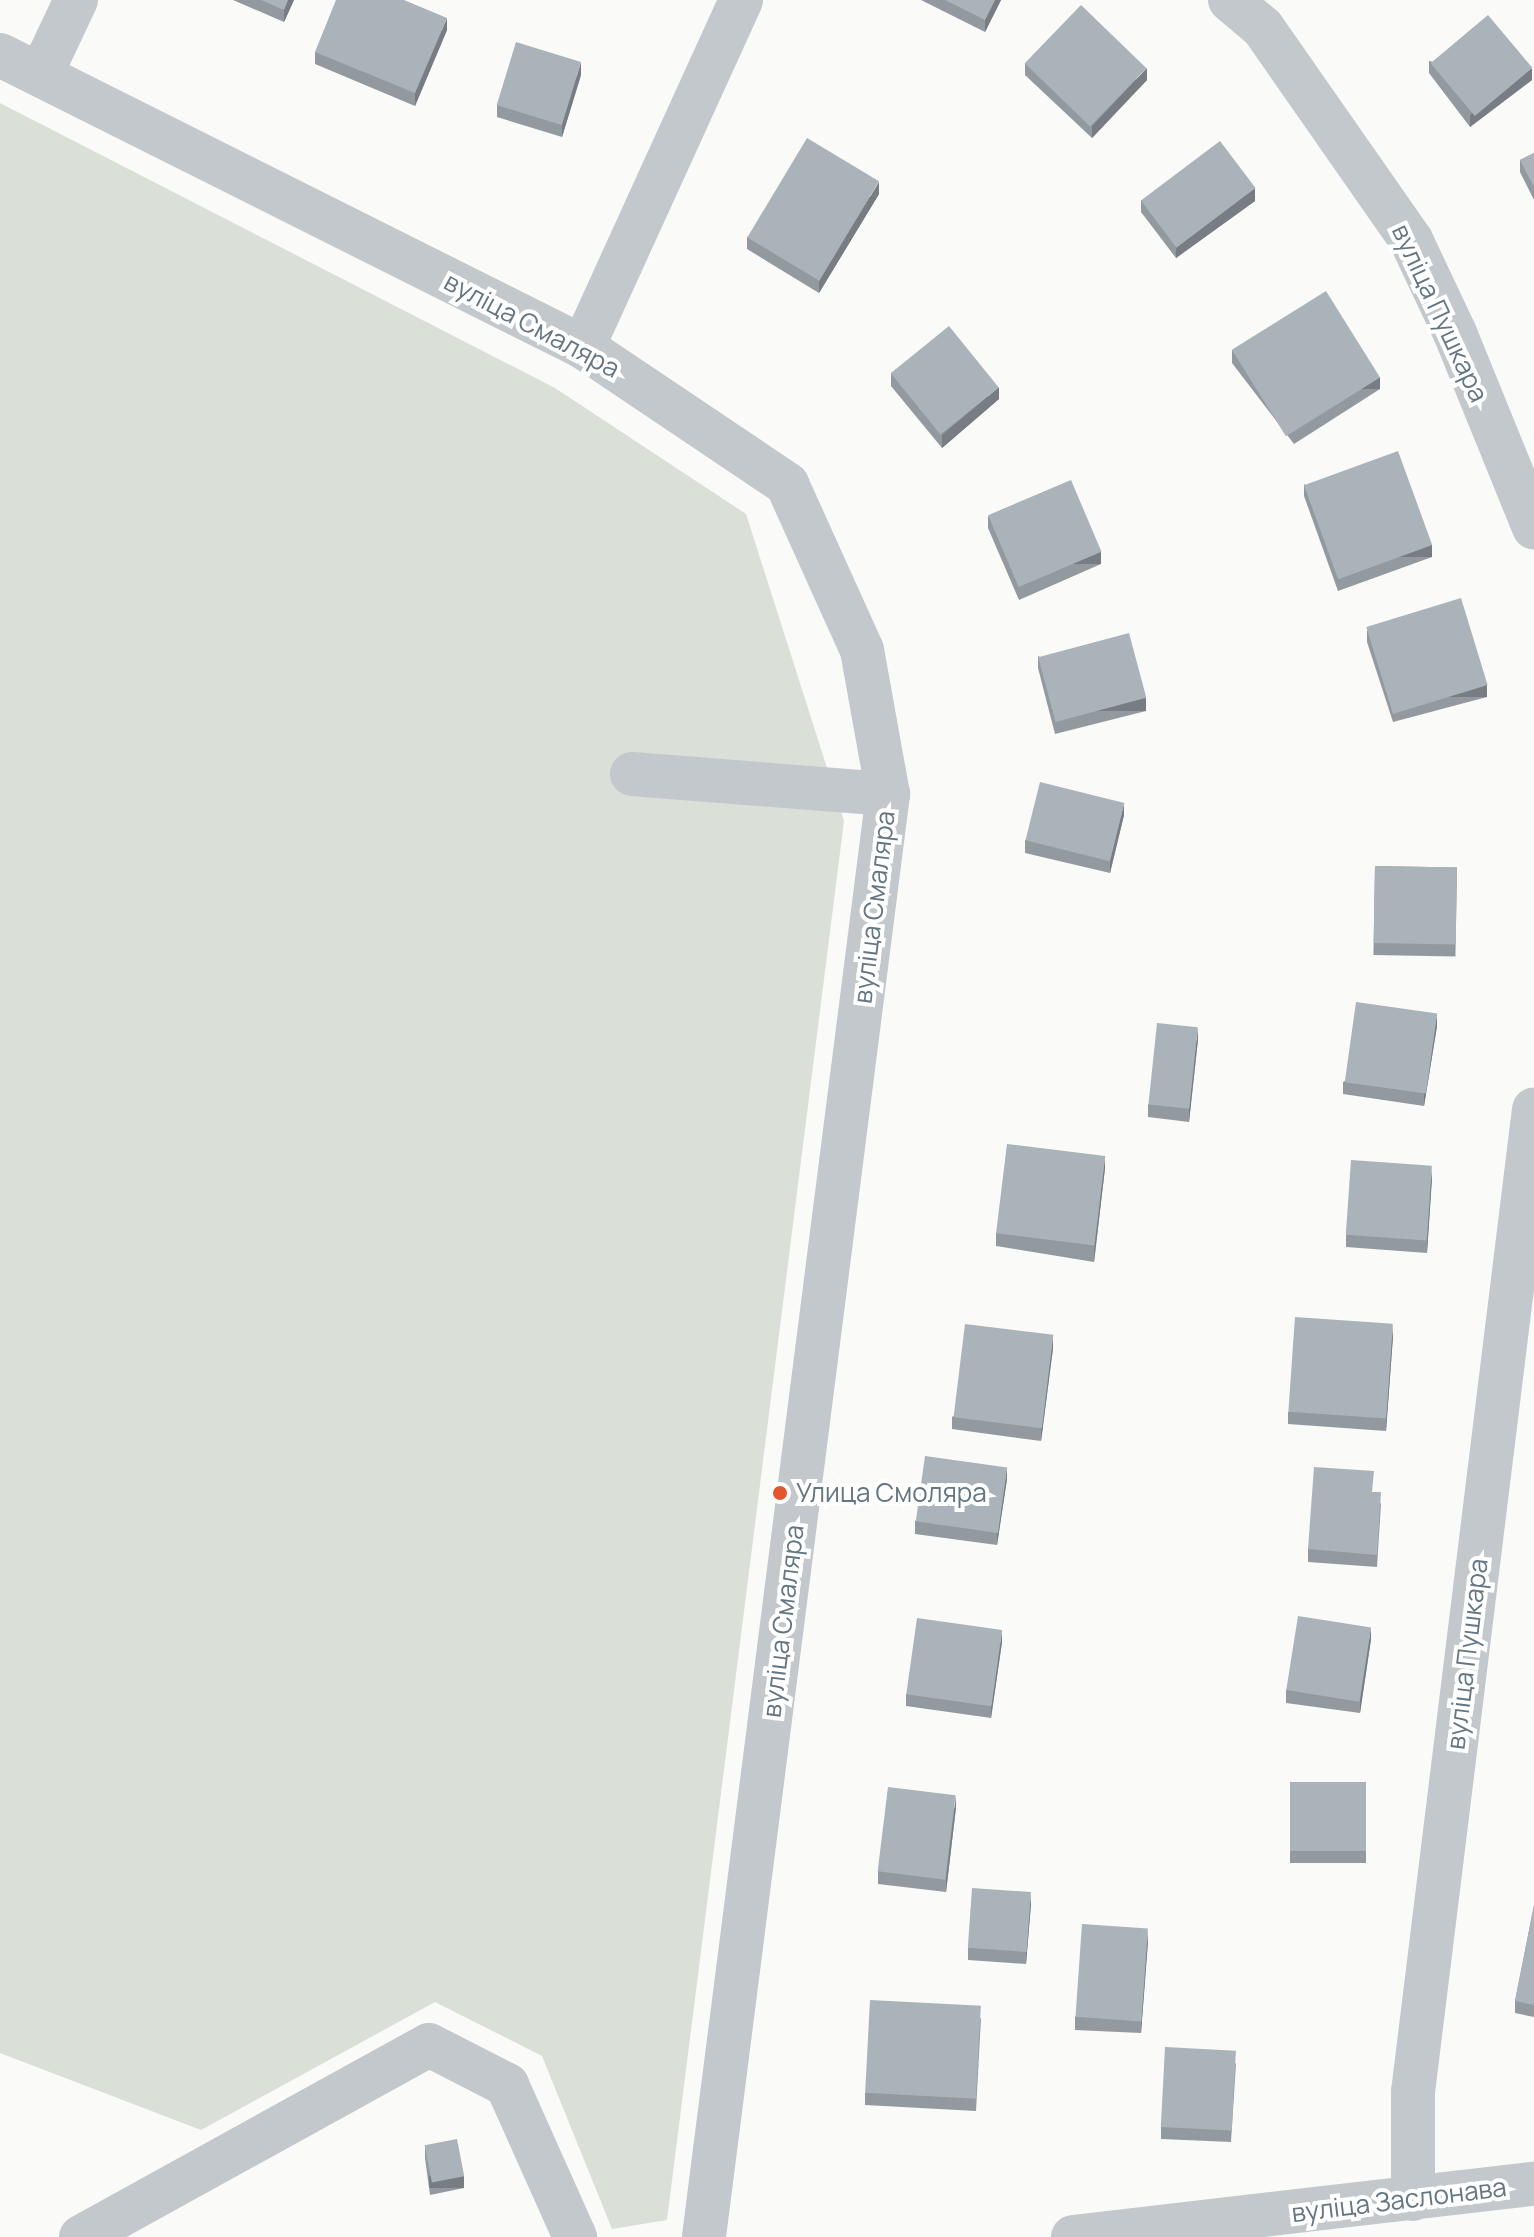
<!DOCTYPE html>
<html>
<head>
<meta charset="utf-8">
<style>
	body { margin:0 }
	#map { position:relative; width:1534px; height:2237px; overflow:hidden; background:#fafaf8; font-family:Manrope,sans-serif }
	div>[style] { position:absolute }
	.green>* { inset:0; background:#dadfd7 }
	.minor>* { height:44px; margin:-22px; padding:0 22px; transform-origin:22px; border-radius:22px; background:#c3c8cc }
	.wall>* { inset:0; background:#929a9f; transform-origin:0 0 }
	.shaded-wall>* { inset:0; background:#777d82; transform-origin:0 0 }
	.building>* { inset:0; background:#aab3b9; transform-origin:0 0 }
	.dots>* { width:22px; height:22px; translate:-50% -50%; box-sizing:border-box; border:4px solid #fff; border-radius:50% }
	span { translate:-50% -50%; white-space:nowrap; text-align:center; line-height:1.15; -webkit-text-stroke:8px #fff; paint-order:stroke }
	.street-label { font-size:26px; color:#657683 }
	.poi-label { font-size:26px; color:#657683 }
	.left { translate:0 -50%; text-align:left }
</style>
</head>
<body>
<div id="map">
	<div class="green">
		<i style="clip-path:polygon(0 103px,555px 388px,746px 514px,844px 821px,667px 2220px,612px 2229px,542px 2056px,435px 2002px,201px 2130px,0 2053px)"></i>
	</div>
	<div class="minor">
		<i style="left:1230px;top:0;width:43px;rotate:40.3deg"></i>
		<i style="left:1263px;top:28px;width:259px;rotate:55.1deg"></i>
		<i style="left:1411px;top:240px;width:103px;rotate:64.7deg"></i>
		<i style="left:1455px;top:333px;width:210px;rotate:67.9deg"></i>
		<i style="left:0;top:55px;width:652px;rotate:26.6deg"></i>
		<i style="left:583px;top:347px;width:246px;rotate:33.9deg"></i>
		<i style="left:787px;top:484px;width:182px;rotate:65.7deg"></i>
		<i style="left:862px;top:650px;width:146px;rotate:79.8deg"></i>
		<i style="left:888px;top:794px;width:1455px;rotate:97.27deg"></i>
		<i style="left:41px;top:74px;width:82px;rotate:-64.7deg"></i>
		<i style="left:583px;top:347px;width:381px;rotate:-65.5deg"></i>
		<i style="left:632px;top:774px;width:257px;rotate:4.5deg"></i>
		<i style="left:1413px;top:2199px;width:107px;rotate:-90deg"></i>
		<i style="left:1413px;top:2092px;width:990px;rotate:-82.98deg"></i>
		<i style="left:81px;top:2237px;width:397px;rotate:-28.9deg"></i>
		<i style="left:429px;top:2045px;width:88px;rotate:27.1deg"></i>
		<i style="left:507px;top:2085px;width:167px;rotate:65.9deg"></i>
		<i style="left:1073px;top:2237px;width:464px;rotate:-6.6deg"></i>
	</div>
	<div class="wall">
		<i style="clip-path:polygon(233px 0,294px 0,284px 22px)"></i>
		<i style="clip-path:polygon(921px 0,1001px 0,985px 32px)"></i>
		<i style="clip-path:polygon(447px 30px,415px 106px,315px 64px,315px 52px)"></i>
		<i style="clip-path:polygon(1429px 61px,1532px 80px,1470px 127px,1429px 73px)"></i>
		<i style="clip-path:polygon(1025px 63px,1147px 80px,1092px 138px,1025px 75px)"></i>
		<i style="clip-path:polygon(581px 75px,562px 137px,497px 117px,497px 105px)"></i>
		<i style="clip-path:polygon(1534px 153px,1534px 200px,1520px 172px,1520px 160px)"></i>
		<i style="clip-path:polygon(879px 194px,819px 293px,747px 249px,747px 237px)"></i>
		<i style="clip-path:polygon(1141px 200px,1255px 201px,1176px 258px,1141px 212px)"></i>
		<i style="clip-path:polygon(1232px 350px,1380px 389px,1294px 444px,1232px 363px)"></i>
		<i style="clip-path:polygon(891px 374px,999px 399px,942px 448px,891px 386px)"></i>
		<i style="clip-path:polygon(1304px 484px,1432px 557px,1338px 591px,1304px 496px)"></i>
		<i style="clip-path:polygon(988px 516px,1101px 564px,1019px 600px,988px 528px)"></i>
		<i style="clip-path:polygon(1367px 630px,1487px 697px,1393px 722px,1367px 642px)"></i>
		<i style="clip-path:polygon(1038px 656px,1146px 711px,1055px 734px,1038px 668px)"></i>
		<i style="clip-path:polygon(1124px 815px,1110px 873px,1025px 853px,1025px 840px)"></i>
		<i style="left:1375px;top:866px;width:82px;height:89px;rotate:1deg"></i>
		<i style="clip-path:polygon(1437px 1026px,1424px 1106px,1343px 1094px,1343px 1082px)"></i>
		<i style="clip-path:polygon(1198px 1039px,1189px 1122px,1148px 1117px,1148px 1105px)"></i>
		<i style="clip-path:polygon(1105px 1168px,1094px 1262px,996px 1246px,996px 1233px)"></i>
		<i style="clip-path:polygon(1432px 1178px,1427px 1253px,1346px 1247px,1346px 1235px)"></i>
		<i style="clip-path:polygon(1393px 1336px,1386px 1431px,1288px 1424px,1288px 1412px)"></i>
		<i style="clip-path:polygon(1053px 1348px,1041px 1441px,952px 1429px,952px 1417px)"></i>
		<i style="clip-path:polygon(1007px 1479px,997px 1545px,915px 1534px,915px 1521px)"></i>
		<i style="clip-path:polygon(1373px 1492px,1381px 1504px,1377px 1567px,1308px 1562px,1308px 1549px)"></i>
		<i style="clip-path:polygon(1371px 1639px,1360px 1713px,1286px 1703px,1286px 1690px)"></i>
		<i style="clip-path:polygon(1002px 1642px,991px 1718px,906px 1706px,906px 1694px)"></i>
		<i style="left:1290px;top:1782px;width:76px;height:81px"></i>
		<i style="clip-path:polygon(956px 1807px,946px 1892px,878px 1884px,878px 1871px)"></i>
		<i style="clip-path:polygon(1031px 1904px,1026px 1964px,968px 1960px,968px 1948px)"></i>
		<i style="clip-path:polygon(1534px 1905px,1534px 2017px,1515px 2013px,1515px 2001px)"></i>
		<i style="clip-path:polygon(1148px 1941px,1141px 2033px,1075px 2030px,1075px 2017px)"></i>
		<i style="clip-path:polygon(981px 2018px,976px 2111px,865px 2105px,865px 2093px)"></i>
		<i style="clip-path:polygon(1236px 2063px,1231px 2142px,1161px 2139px,1161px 2127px)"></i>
		<i style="clip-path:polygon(425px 2145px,464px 2188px,430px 2195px,425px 2158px)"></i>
	</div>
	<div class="shaded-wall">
		<i style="clip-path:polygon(288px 0,294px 0,284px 22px,284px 10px)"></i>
		<i style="clip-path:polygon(995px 0,1001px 0,985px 32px,985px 20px)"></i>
		<i style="clip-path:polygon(447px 18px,447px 30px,415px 106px,415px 93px)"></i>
		<i style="clip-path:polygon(581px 62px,581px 75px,562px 137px,562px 125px)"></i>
		<i style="clip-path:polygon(1147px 68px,1147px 80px,1092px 138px,1092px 126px)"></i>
		<i style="clip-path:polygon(1532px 68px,1532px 80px,1470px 127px,1470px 115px)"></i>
		<i style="clip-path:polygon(879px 182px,879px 194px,819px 293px,819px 281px)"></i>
		<i style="clip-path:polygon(1255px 188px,1255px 201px,1176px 258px,1176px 246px)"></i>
		<i style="left:1380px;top:377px;width:12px;height:102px;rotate:90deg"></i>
		<i style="clip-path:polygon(999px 387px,999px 399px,942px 448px,942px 435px)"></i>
		<i style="left:1432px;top:545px;width:12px;height:100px;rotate:90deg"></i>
		<i style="left:1101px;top:552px;width:12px;height:90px;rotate:90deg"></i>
		<i style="left:1487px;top:685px;width:12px;height:97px;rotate:90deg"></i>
		<i style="left:1146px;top:698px;width:13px;height:94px;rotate:90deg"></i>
		<i style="clip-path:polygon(1124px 803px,1124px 815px,1110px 873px,1110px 861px)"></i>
		<i style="clip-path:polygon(1437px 1014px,1437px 1026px,1424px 1106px,1424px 1094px)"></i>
		<i style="clip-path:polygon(1198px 1027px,1198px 1039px,1189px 1122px,1189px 1109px)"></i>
		<i style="clip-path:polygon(1105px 1156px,1105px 1168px,1094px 1262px,1094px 1250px)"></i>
		<i style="clip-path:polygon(1432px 1166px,1432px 1178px,1427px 1253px,1427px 1241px)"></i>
		<i style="clip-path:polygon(1393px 1324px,1393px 1336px,1386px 1431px,1386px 1419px)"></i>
		<i style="clip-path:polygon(1053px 1335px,1053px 1348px,1041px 1441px,1041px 1429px)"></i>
		<i style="clip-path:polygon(1007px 1467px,1007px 1479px,997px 1545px,997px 1533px)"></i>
		<i style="clip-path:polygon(1371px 1627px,1371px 1639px,1360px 1713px,1360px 1701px)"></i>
		<i style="clip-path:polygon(1002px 1630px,1002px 1642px,991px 1718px,991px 1706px)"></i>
		<i style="clip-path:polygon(956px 1795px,956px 1807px,946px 1892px,946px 1879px)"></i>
		<i style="clip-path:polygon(1031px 1892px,1031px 1904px,1026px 1964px,1026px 1952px)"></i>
		<i style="clip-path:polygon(1148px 1929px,1148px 1941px,1141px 2033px,1141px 2021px)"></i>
		<i style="left:464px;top:2176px;width:12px;height:35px;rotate:90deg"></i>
	</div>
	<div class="building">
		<i style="clip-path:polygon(261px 0,288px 0,284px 10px)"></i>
		<i style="clip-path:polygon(336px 0,404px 0,447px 18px,415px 93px,315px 52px)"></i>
		<i style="clip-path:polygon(945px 0,995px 0,985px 20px)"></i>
		<i style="left:1081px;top:5px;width:91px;height:81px;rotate:44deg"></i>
		<i style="left:1488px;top:15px;width:69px;height:75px;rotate:50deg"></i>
		<i style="left:516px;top:42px;width:68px;height:66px;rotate:17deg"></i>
		<i style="left:807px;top:138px;width:84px;height:116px;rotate:31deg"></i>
		<i style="left:1220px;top:141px;width:59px;height:99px;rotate:53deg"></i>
		<i style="clip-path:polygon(1534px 153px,1534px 187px,1520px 160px)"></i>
		<i style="left:1326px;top:291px;width:102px;height:111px;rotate:58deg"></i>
		<i style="left:949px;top:326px;width:79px;height:75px;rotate:51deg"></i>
		<i style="left:1398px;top:451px;width:100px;height:100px;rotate:70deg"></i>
		<i style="left:1071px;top:480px;width:78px;height:90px;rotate:67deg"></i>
		<i style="left:1461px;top:598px;width:91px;height:99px;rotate:73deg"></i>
		<i style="left:1129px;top:633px;width:67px;height:94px;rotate:75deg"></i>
		<i style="left:1040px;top:782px;width:87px;height:60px;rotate:14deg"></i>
		<i style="left:1375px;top:866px;width:82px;height:77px;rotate:1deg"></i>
		<i style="left:1356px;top:1002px;width:82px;height:81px;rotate:8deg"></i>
		<i style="left:1157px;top:1023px;width:41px;height:82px;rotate:6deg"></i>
		<i style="left:1007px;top:1144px;width:99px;height:90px;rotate:7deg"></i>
		<i style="left:1351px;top:1160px;width:81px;height:75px;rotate:4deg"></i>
		<i style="left:1295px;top:1317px;width:98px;height:95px;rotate:4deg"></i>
		<i style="left:965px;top:1324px;width:89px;height:94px;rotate:7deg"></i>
		<i style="left:925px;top:1456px;width:83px;height:66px;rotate:8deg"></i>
		<i style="clip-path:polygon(1314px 1467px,1374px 1471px,1372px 1492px,1381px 1492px,1377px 1555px,1308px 1549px)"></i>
		<i style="left:1298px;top:1616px;width:74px;height:75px;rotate:9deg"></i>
		<i style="left:917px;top:1618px;width:86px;height:77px;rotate:8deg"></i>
		<i style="left:1290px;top:1782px;width:76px;height:69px"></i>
		<i style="left:888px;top:1787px;width:68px;height:85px;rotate:7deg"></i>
		<i style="left:972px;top:1888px;width:59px;height:60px;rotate:4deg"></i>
		<i style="clip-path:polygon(1534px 1905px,1534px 2005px,1515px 2001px)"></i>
		<i style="left:1082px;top:1924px;width:66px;height:93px;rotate:4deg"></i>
		<i style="left:870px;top:2000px;width:111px;height:93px;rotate:3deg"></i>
		<i style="left:1165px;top:2047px;width:71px;height:80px;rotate:3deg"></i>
		<i style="left:457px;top:2139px;width:38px;height:33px;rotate:79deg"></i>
	</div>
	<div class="dots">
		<i style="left:780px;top:1493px;background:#e4572e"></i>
	</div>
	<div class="street-label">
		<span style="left:1440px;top:313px;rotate:65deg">вуліца Пушкара</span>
		<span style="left:532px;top:325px;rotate:28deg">вуліца Смаляра</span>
		<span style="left:874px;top:907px;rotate:-83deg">вуліца Смаляра</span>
		<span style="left:783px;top:1621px;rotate:-83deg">вуліца Смаляра</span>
		<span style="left:1467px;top:1654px;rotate:-83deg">вуліца Пушкара</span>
		<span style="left:1399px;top:2200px;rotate:-7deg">вуліца Заслонава</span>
	</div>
	<div class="poi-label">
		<span class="left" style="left:796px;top:1493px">Улица Смоляра</span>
	</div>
</div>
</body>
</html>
